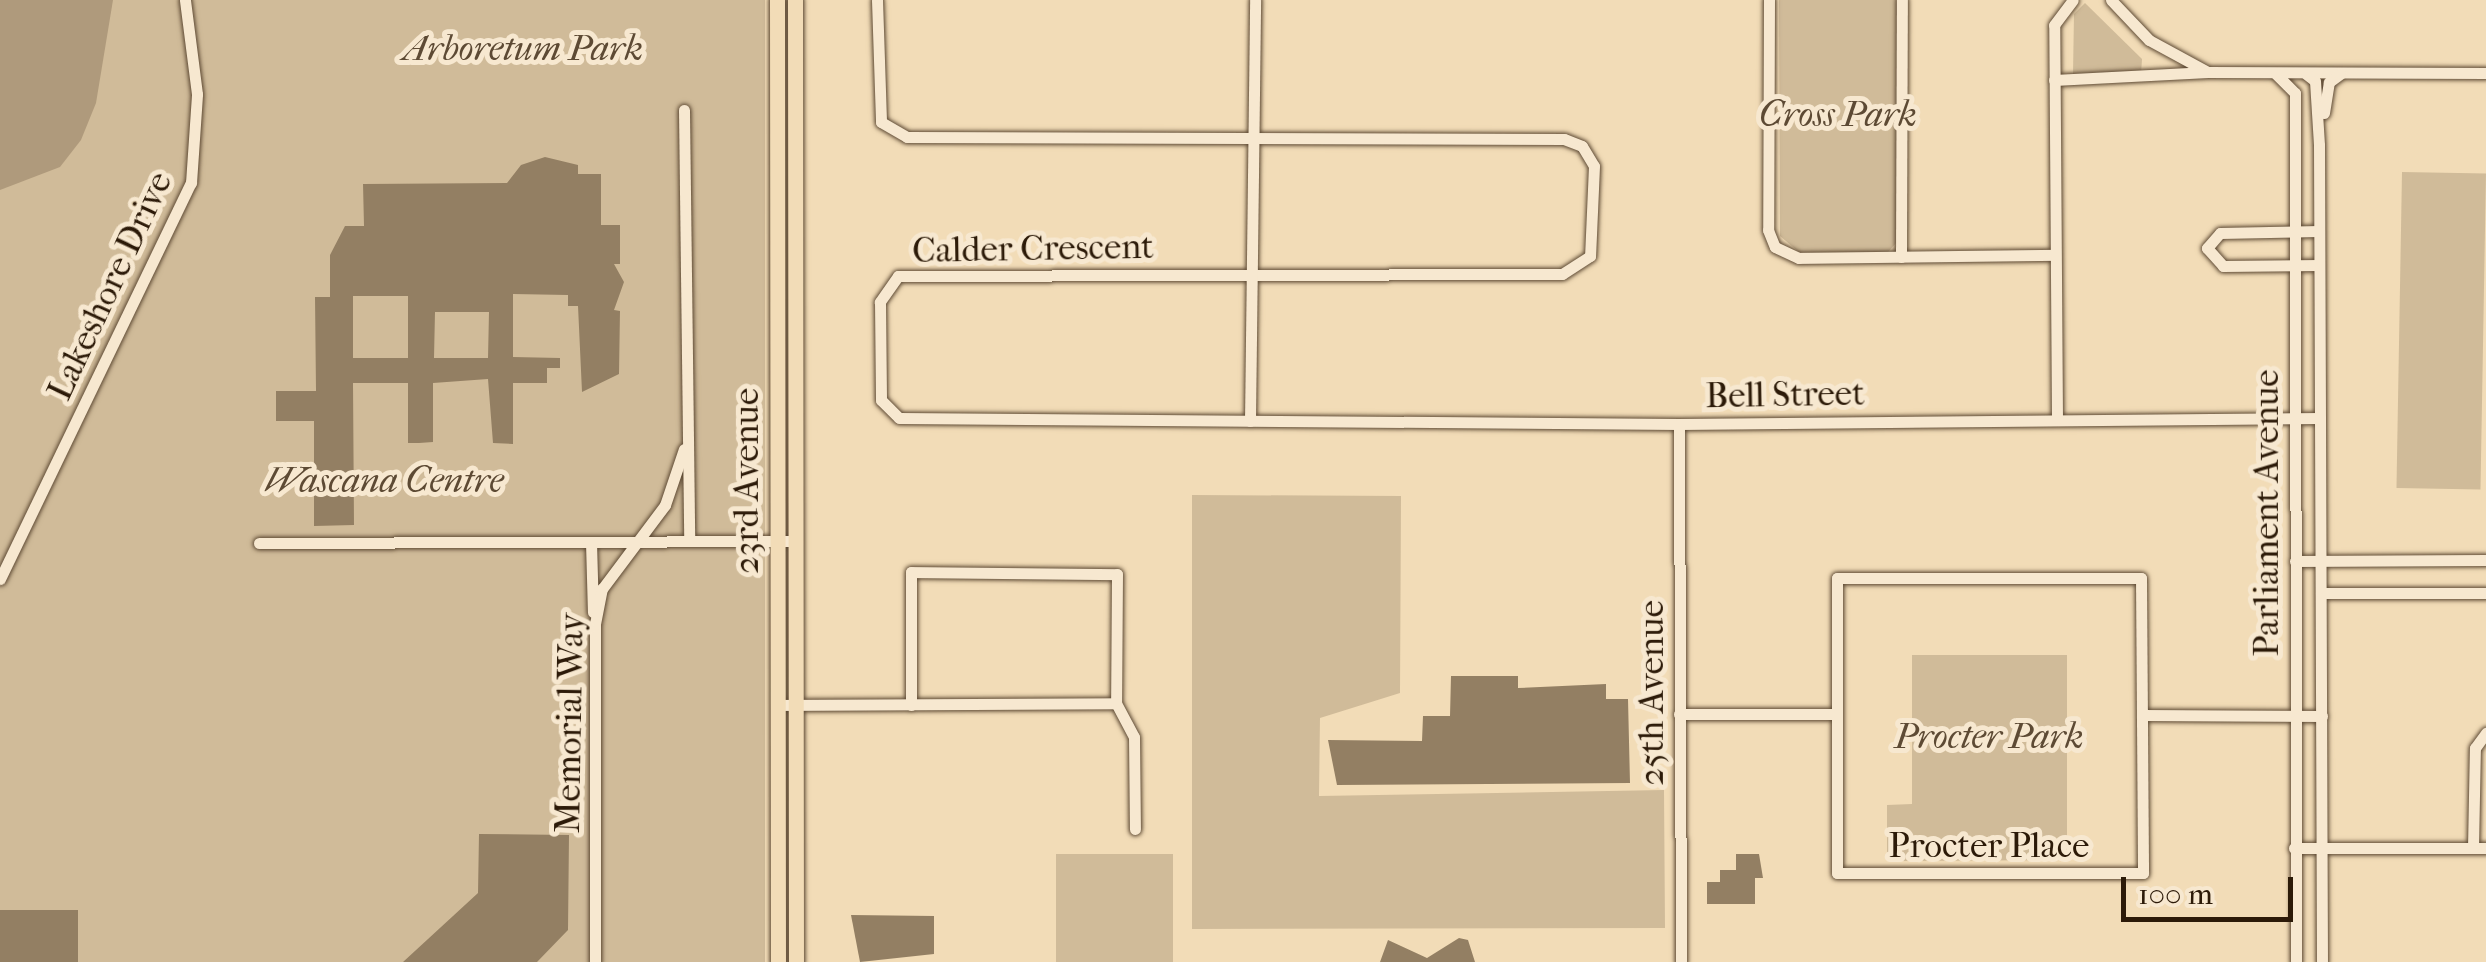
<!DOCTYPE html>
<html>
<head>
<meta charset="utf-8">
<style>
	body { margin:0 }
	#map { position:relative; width:2486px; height:962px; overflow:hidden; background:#f2dcb7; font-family:"IM FELL French Canon",serif }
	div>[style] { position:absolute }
	.green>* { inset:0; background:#d0bb99; transform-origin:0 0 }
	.water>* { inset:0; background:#af9a7c }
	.building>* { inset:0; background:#937f63; transform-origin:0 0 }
	.roads { filter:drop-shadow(0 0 2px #5e4a34) drop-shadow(0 0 2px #5e4a34) }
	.minor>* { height:11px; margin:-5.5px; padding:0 5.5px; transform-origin:5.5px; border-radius:5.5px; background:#f7e8d0 }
	.major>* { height:15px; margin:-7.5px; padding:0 7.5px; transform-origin:7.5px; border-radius:7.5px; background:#f2dcb7 }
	span { translate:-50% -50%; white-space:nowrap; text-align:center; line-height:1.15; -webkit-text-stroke:10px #f7e8d0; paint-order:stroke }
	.park-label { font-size:35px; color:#5d4a34; font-style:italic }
	.street-label { font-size:35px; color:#2c1a08 }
	.scale { position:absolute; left:2121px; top:877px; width:172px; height:45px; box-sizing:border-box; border:5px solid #2c1a08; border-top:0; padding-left:12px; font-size:30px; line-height:35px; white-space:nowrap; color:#2c1a08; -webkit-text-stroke:8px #f7e8d0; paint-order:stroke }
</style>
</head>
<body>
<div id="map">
	<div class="green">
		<i style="left:0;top:0;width:765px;height:962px"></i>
		<i style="clip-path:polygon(1779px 0,1898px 0,1897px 242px,1888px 252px,1799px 252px,1780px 236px)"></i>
		<i style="clip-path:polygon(2085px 3px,2142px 59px,2141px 74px,2073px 74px,2074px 14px)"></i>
		<i style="left:2402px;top:172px;width:84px;height:316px;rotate:1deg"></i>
		<i style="clip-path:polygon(1192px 495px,1401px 496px,1400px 693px,1320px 718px,1319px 796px,1664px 790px,1665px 928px,1192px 929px)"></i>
		<i style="clip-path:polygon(1912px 655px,2067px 655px,2067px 860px,1887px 861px,1887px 805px,1912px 804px)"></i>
		<i style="left:1056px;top:854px;width:117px;height:108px"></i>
	</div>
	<div class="water">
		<i style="clip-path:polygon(0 0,113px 0,96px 103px,81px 140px,60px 167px,0 190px)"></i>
	</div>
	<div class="building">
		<i style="clip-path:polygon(evenodd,545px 157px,578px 165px,578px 174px,601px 174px,601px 225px,620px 225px,620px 264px,614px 264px,624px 282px,614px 310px,620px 311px,619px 374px,582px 392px,578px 306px,568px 306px,568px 295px,513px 294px,513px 357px,560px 358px,560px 368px,547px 368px,547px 383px,513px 383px,513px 444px,493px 443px,488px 379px,433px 383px,433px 442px,419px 443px,408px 443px,408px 383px,353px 383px,354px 525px,314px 526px,314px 421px,276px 421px,276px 391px,316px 391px,315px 297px,330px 297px,330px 255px,345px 226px,364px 226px,363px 184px,507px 183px,521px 165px,545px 157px,353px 296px,408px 296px,408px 358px,353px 358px,353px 296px,545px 157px,435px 312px,489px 312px,488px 358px,434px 358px,435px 312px)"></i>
		<i style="clip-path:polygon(1451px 676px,1518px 676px,1518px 688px,1606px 684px,1606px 699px,1628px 699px,1630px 783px,1337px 785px,1328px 740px,1422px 741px,1423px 716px,1450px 716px)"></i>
		<i style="clip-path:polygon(479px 834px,569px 835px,568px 930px,537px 962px,403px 962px,478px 893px)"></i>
		<i style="clip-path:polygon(1736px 854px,1759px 854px,1763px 878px,1755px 878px,1755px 904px,1707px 904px,1707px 882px,1720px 882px,1720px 870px,1736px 870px)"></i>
		<i style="left:78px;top:910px;width:52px;height:78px;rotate:90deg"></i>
		<i style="clip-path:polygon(851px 915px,934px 916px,934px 954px,860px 962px)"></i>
		<i style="clip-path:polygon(1459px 938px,1468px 940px,1475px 962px,1380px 962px,1388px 940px,1427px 958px)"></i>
	</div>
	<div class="roads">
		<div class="minor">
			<i style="left:877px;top:0;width:122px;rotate:88.1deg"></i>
			<i style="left:881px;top:122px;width:30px;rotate:30deg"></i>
			<i style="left:907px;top:137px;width:657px;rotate:0.17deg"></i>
			<i style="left:1564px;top:139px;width:19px;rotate:21deg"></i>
			<i style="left:1582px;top:146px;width:23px;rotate:59deg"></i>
			<i style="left:1594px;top:166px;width:90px;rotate:92.5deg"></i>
			<i style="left:1590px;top:256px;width:33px;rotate:147deg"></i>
			<i style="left:1562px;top:274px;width:664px;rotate:179.83deg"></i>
			<i style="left:898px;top:276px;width:32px;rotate:125deg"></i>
			<i style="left:880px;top:302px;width:98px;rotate:89.4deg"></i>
			<i style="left:881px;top:400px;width:25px;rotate:45deg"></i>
			<i style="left:899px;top:418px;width:780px;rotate:0.44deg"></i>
			<i style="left:1679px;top:424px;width:641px;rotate:-0.54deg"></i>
			<i style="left:1769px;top:0;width:230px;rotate:90.2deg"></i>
			<i style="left:1768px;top:230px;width:18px;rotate:68deg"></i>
			<i style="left:1775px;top:247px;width:26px;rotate:25deg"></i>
			<i style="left:1799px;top:258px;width:256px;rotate:-0.7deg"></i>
			<i style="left:2111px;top:0;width:55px;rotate:46.5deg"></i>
			<i style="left:2149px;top:40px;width:67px;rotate:28.5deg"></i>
			<i style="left:2208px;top:72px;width:278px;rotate:0.2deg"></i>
			<i style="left:2276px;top:74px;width:27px;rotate:45deg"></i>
			<i style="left:2295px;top:93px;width:869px;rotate:89.93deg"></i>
			<i style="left:2306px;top:74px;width:11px;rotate:38deg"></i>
			<i style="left:2315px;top:81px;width:64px;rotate:86.4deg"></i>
			<i style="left:2319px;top:145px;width:817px;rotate:89.79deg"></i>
			<i style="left:2054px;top:80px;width:154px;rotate:-3deg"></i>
			<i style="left:684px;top:110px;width:431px;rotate:89.3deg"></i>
			<i style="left:2324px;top:113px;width:31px;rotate:-81deg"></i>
			<i style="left:2329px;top:82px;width:14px;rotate:-36deg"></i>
			<i style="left:2319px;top:231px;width:99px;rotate:178.8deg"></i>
			<i style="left:2220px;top:233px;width:20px;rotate:131deg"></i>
			<i style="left:2207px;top:248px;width:24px;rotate:48deg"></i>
			<i style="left:2223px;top:266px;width:96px;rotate:-0.6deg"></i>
			<i style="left:1901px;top:257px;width:257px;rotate:-89.8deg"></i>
			<i style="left:2057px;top:418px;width:393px;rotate:-90.4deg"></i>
			<i style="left:2054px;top:25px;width:31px;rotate:-53deg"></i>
			<i style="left:1250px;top:421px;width:421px;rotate:-89.3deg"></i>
			<i style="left:1679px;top:424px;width:538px;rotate:89.79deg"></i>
			<i style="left:591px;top:542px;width:70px;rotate:88.4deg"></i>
			<i style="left:259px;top:543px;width:537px;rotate:-0.21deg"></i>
			<i style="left:2295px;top:561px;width:191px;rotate:-0.3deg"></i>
			<i style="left:1837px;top:578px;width:304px"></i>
			<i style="left:2141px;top:578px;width:295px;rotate:89.6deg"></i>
			<i style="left:2143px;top:873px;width:306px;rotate:180deg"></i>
			<i style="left:1837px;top:873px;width:295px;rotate:-90deg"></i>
			<i style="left:0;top:579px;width:440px;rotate:-64.3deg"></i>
			<i style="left:191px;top:183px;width:89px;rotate:-86.1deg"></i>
			<i style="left:197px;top:94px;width:95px;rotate:-97.3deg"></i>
			<i style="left:2321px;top:593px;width:165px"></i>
			<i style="left:778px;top:705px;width:338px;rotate:-0.3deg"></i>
			<i style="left:911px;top:705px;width:133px;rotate:-90deg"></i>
			<i style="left:911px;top:572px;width:206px;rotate:0.6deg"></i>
			<i style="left:1117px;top:574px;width:129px;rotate:90.4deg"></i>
			<i style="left:1116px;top:703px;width:38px;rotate:62deg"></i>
			<i style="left:1134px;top:737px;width:92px;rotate:89.4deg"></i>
			<i style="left:1679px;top:714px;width:157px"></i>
			<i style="left:2142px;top:715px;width:180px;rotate:0.3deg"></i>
			<i style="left:2294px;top:848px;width:192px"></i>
			<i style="left:2473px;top:848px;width:100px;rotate:-88.9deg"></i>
			<i style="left:2475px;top:748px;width:19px;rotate:-54deg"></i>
			<i style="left:595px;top:962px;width:338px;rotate:-90deg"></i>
			<i style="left:595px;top:624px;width:36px;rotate:-79deg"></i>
			<i style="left:602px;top:589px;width:105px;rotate:-53.1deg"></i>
			<i style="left:665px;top:505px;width:59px;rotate:-71.3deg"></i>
		</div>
		<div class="major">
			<i style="left:777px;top:0;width:962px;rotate:89.94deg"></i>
			<i style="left:795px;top:0;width:962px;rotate:89.94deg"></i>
		</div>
	</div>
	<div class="park-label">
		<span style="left:523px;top:49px">Arboretum Park</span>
		<span style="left:1838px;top:115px">Cross Park</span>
		<span style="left:384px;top:481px">Wascana Centre</span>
		<span style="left:1989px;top:737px">Procter Park</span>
	</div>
	<div class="street-label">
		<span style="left:1033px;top:249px;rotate:-1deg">Calder Crescent</span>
		<span style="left:110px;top:286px;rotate:-65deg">Lakeshore Drive</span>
		<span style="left:1785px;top:395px;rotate:-1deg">Bell Street</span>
		<span style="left:747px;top:481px;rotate:-90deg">23rd Avenue</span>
		<span style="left:2267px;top:513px;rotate:-90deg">Parliament Avenue</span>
		<span style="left:1652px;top:693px;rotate:-90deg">25th Avenue</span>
		<span style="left:570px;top:723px;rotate:-89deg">Memorial Way</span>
		<span style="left:1989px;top:846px">Procter Place</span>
	</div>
	<div class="scale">100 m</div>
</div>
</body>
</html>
